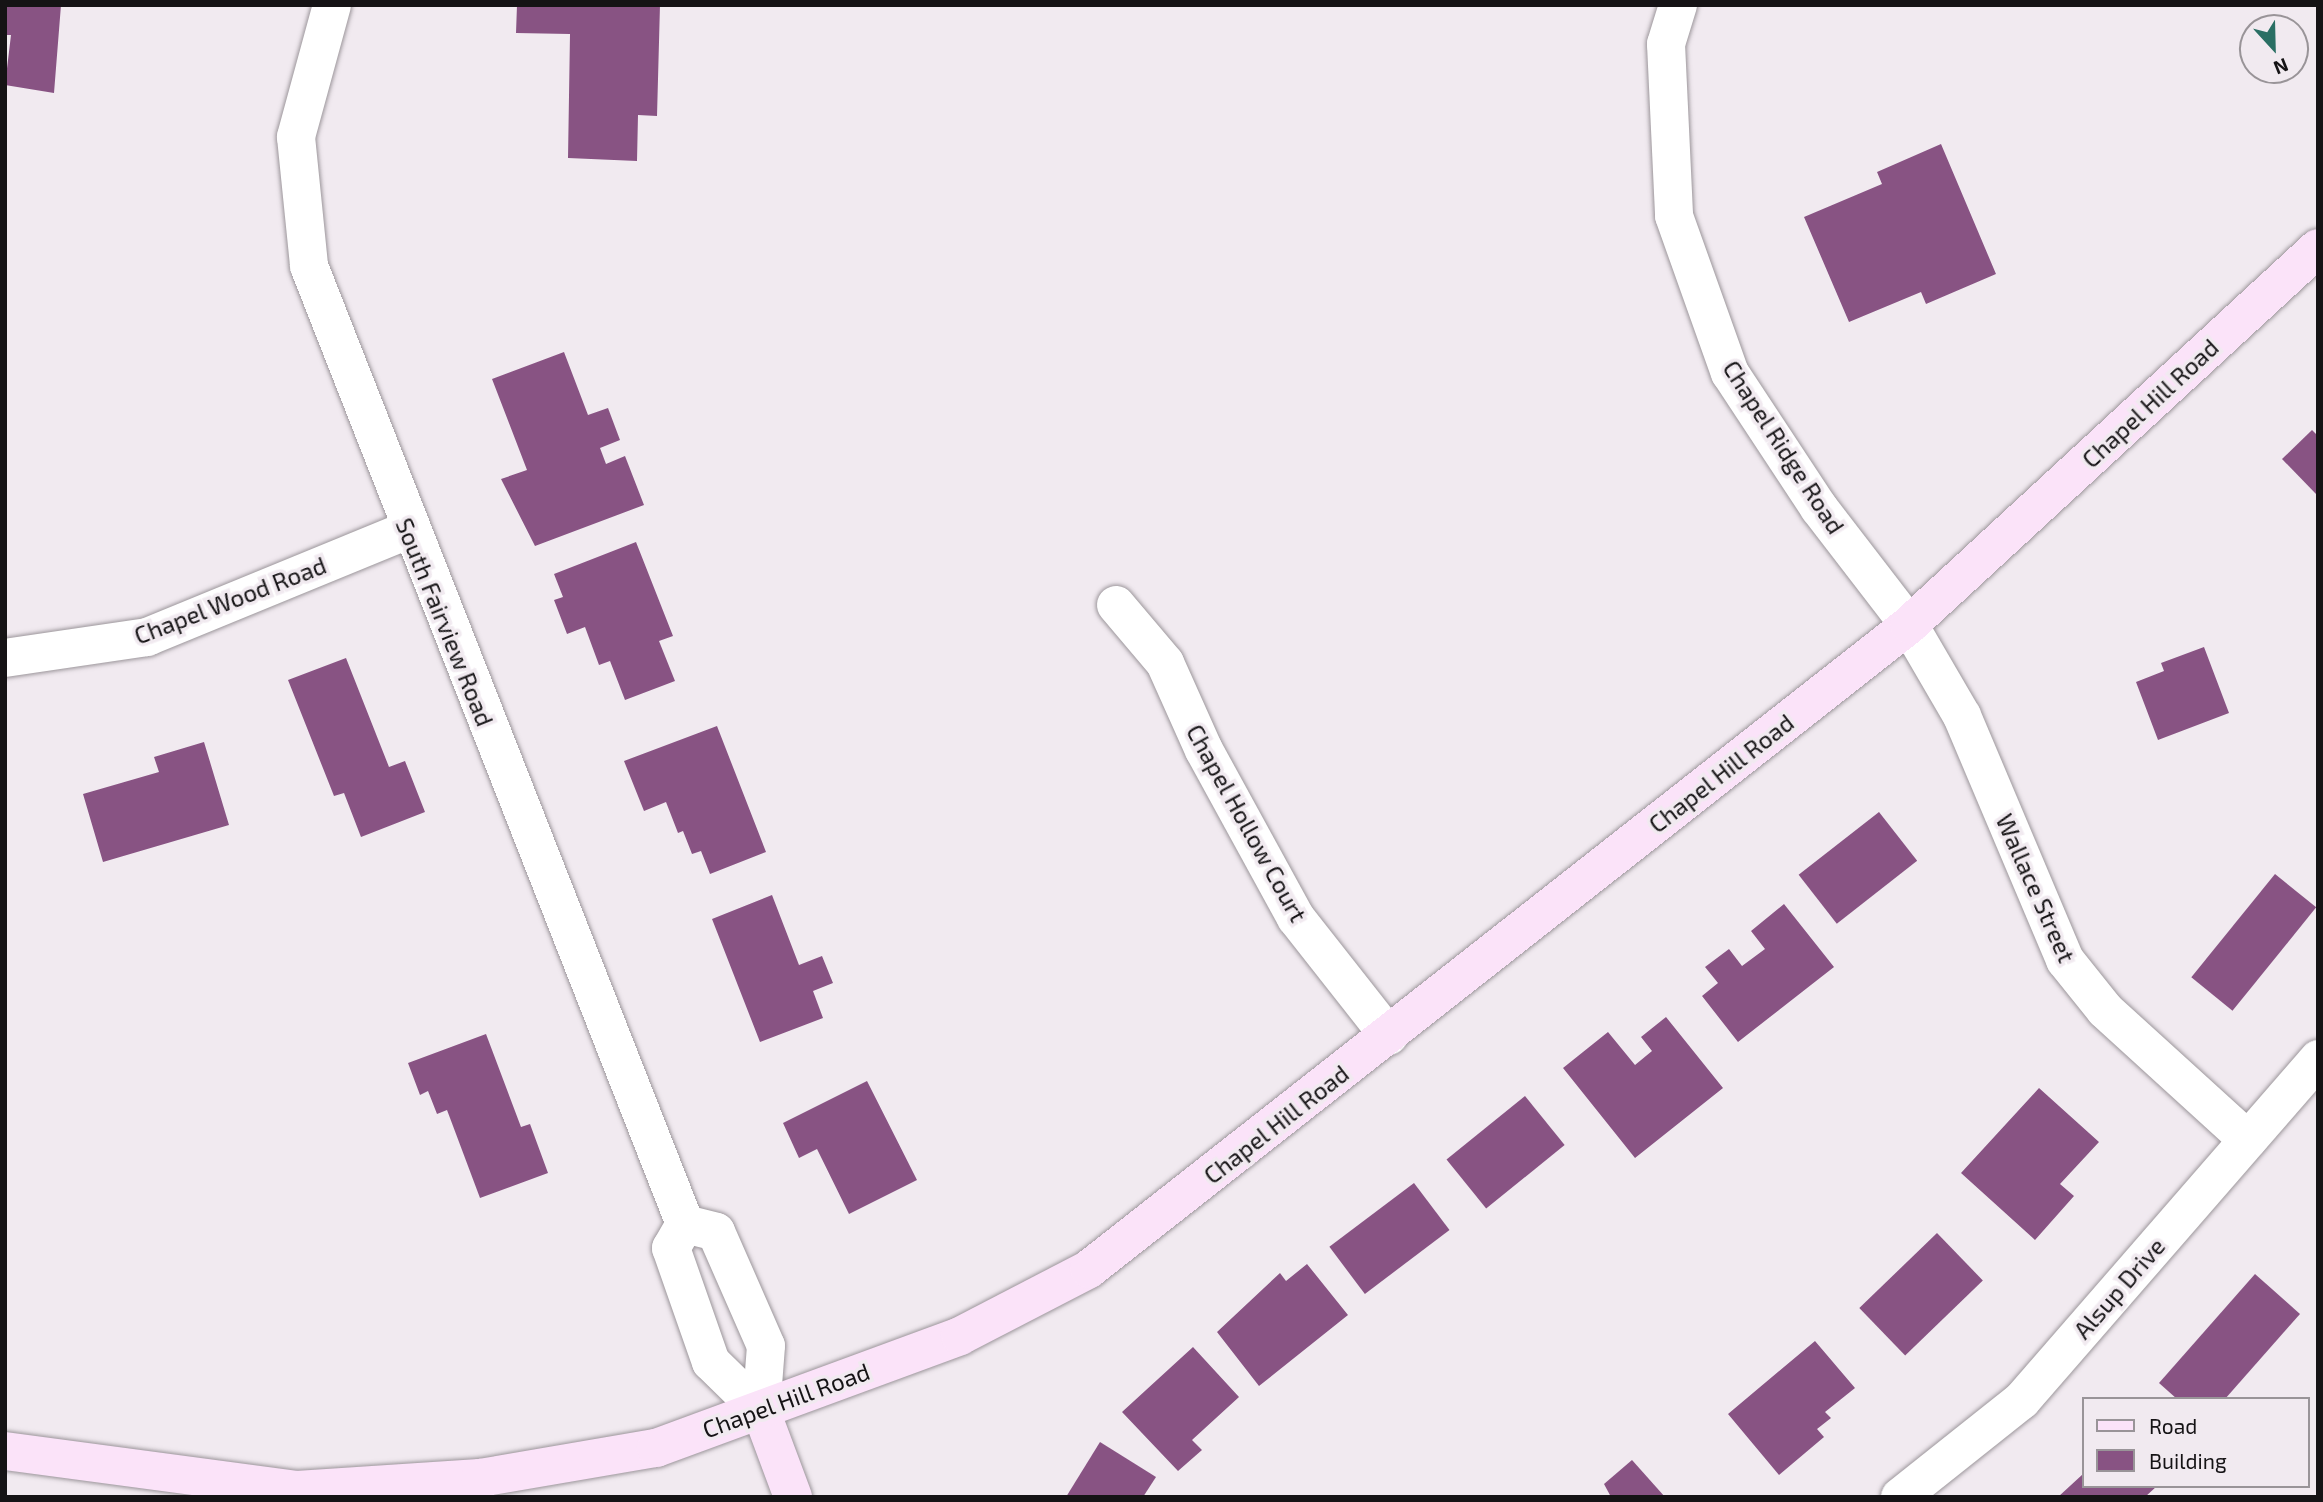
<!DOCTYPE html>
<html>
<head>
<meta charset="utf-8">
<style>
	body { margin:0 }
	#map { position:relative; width:2323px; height:1502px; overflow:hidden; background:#f1eaf0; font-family:"Exo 2",sans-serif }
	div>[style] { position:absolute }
	.building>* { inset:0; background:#885383; transform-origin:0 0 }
	.roads { filter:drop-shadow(0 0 2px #9c969b) drop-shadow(0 0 2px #9c969b) }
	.street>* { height:38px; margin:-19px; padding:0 19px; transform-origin:19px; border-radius:19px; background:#fff }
	.secondary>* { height:38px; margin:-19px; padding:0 19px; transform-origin:19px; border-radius:19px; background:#fbe3f9 }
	span { translate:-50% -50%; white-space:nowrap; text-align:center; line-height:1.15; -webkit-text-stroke:7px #f1eaf0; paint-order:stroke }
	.street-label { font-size:24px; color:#151315 }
	.frame { position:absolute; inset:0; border:7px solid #151315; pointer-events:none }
	.legend { position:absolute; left:2082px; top:1397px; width:228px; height:91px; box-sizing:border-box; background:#f1eaf0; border:2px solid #999498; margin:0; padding:9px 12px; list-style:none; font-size:21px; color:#151315 }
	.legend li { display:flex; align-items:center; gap:14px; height:35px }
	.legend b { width:35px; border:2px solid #999498 }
	.north { position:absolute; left:2239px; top:14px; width:70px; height:70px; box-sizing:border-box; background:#f1eaf0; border:2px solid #999498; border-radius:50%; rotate:158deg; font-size:19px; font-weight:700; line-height:28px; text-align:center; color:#151315 }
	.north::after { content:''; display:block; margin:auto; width:24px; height:32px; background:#2a6f64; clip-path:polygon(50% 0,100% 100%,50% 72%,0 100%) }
</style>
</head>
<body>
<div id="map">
	<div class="building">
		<i style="clip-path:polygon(5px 5px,61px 5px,54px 93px,5px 85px,11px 35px,5px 35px)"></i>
		<i style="clip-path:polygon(517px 5px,660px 5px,657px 116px,638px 115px,637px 161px,568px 158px,570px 34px,516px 33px)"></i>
		<i style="clip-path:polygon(1941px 144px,1996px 274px,1926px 304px,1921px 292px,1849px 322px,1804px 217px,1882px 184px,1877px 172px)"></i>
		<i style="clip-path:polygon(564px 352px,588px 415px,608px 408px,620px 440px,600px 448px,606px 464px,625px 456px,644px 505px,535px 546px,501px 479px,527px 470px,492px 379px)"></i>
		<i style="clip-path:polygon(2312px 430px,2318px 436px,2316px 494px,2282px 459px)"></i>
		<i style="clip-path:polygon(636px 542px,673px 636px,659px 641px,675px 681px,625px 700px,610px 661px,599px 665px,585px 627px,567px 634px,554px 600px,563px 597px,554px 574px)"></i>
		<i style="clip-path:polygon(2204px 647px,2229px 713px,2158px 740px,2136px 682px,2164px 671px,2161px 663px)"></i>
		<i style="clip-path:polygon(346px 658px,389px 767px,405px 761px,425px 812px,361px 837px,344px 793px,334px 796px,288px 680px)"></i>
		<i style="clip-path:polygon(717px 726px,766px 852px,710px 874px,701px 851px,692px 854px,683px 831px,678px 833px,666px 802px,644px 811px,624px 761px)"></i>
		<i style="clip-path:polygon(204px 742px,229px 825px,103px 862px,83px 794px,159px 772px,154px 757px)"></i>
		<i style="left:1879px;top:812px;width:62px;height:102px;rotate:52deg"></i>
		<i style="left:2275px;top:874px;width:53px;height:133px;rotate:39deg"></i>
		<i style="clip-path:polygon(772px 895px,799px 965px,822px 956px,833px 983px,813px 991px,823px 1018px,760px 1042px,712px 919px)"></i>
		<i style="clip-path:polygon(1784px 904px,1834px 967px,1738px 1042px,1702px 996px,1718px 983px,1705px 967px,1729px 949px,1742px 966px,1765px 949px,1751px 931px)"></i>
		<i style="clip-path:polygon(1666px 1017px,1723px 1088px,1635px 1158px,1563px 1068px,1608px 1032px,1635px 1065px,1652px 1051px,1641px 1037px)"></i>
		<i style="clip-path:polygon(486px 1034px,521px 1127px,530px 1124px,548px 1173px,480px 1198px,447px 1110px,437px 1114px,428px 1091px,420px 1095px,408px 1063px)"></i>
		<i style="clip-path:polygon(867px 1081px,917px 1180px,849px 1214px,817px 1149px,799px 1158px,783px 1123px)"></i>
		<i style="clip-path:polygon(2039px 1088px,2099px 1142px,2060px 1184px,2074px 1196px,2035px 1240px,1961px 1173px)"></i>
		<i style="left:1525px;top:1096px;width:63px;height:101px;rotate:51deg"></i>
		<i style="left:1414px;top:1183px;width:59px;height:106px;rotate:53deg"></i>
		<i style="left:1937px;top:1233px;width:66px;height:108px;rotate:46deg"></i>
		<i style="clip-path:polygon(1307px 1264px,1348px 1315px,1259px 1386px,1217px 1332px,1280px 1273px,1286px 1281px)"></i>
		<i style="clip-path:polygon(2255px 1274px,2300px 1314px,2225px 1399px,2177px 1399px,2159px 1383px)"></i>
		<i style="clip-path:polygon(1815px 1341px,1855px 1388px,1825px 1412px,1831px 1418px,1817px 1429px,1824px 1437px,1779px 1475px,1728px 1414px)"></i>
		<i style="clip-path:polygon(1193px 1347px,1239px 1397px,1192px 1440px,1202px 1450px,1178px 1471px,1122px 1412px)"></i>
		<i style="clip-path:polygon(1100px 1442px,1156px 1477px,1143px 1497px,1066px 1497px)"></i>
		<i style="clip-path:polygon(1632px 1460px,1665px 1497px,1611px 1497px,1604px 1484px)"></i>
		<i style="clip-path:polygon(2083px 1474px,2083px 1486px,2157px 1486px,2145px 1497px,2058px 1497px)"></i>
	</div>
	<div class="roads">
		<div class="street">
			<i style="left:332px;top:5px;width:137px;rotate:105.3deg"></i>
			<i style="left:296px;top:137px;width:130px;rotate:84.2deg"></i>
			<i style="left:309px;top:266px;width:1029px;rotate:68.57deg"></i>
			<i style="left:1678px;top:5px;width:41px;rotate:107.1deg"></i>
			<i style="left:1666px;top:44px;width:172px;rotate:87.3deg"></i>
			<i style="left:1674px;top:216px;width:167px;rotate:70.4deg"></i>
			<i style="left:1730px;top:373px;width:162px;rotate:56.6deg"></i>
			<i style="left:1819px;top:508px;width:148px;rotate:52.4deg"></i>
			<i style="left:1909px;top:625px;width:105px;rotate:59.8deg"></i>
			<i style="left:1962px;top:716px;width:265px;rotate:67.1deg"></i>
			<i style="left:2065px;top:960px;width:64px;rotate:51.3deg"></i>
			<i style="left:2105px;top:1010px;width:193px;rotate:42.3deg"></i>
			<i style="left:1116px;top:605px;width:76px;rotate:49.8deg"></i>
			<i style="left:1165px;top:663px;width:95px;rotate:65.9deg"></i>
			<i style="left:1204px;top:750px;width:192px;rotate:61.3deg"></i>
			<i style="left:1296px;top:918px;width:150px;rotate:51.8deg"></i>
			<i style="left:5px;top:658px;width:144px;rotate:-8.4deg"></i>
			<i style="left:147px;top:637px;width:282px;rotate:-22.3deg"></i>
			<i style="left:685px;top:1224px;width:32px;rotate:14deg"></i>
			<i style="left:716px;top:1232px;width:124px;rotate:66.3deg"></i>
			<i style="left:766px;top:1346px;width:65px;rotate:94.4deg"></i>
			<i style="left:685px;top:1224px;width:28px;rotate:120deg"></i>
			<i style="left:671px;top:1248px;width:121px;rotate:70.7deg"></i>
			<i style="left:711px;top:1362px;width:70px;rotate:44.4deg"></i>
			<i style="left:1900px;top:1497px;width:156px;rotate:-38.5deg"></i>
			<i style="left:2022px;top:1400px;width:452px;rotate:-49deg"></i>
		</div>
		<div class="secondary">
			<i style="left:761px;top:1411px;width:92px;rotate:69.6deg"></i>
			<i style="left:5px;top:1451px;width:295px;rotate:7.6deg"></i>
			<i style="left:297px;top:1490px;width:183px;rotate:-3.8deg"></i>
			<i style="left:480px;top:1478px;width:179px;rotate:-9.7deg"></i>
			<i style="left:656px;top:1448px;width:324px;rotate:-20.2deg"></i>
			<i style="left:960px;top:1336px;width:145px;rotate:-27.4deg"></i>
			<i style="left:1089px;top:1269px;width:1043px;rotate:-38.14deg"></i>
			<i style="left:1909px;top:625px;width:556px;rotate:-42.67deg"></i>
		</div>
	</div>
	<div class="street-label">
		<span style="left:2150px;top:403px;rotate:-43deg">Chapel Hill Road</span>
		<span style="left:1784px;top:447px;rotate:57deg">Chapel Ridge Road</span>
		<span style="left:230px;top:600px;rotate:-21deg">Chapel Wood Road</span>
		<span style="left:445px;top:622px;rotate:68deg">South Fairview Road</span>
		<span style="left:1721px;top:773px;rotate:-38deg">Chapel Hill Road</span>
		<span style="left:1247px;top:823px;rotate:61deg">Chapel Hollow Court</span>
		<span style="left:2036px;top:888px;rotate:66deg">Wallace Street</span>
		<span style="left:1276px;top:1124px;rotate:-38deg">Chapel Hill Road</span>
		<span style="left:2119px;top:1288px;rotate:-49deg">Alsup Drive</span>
		<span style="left:786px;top:1400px;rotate:-20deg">Chapel Hill Road</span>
	</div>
	<div class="frame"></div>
	<ul class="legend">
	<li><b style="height:9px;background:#fbe3f9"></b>Road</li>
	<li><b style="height:19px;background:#885383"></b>Building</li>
	</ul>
	<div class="north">N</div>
</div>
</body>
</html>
